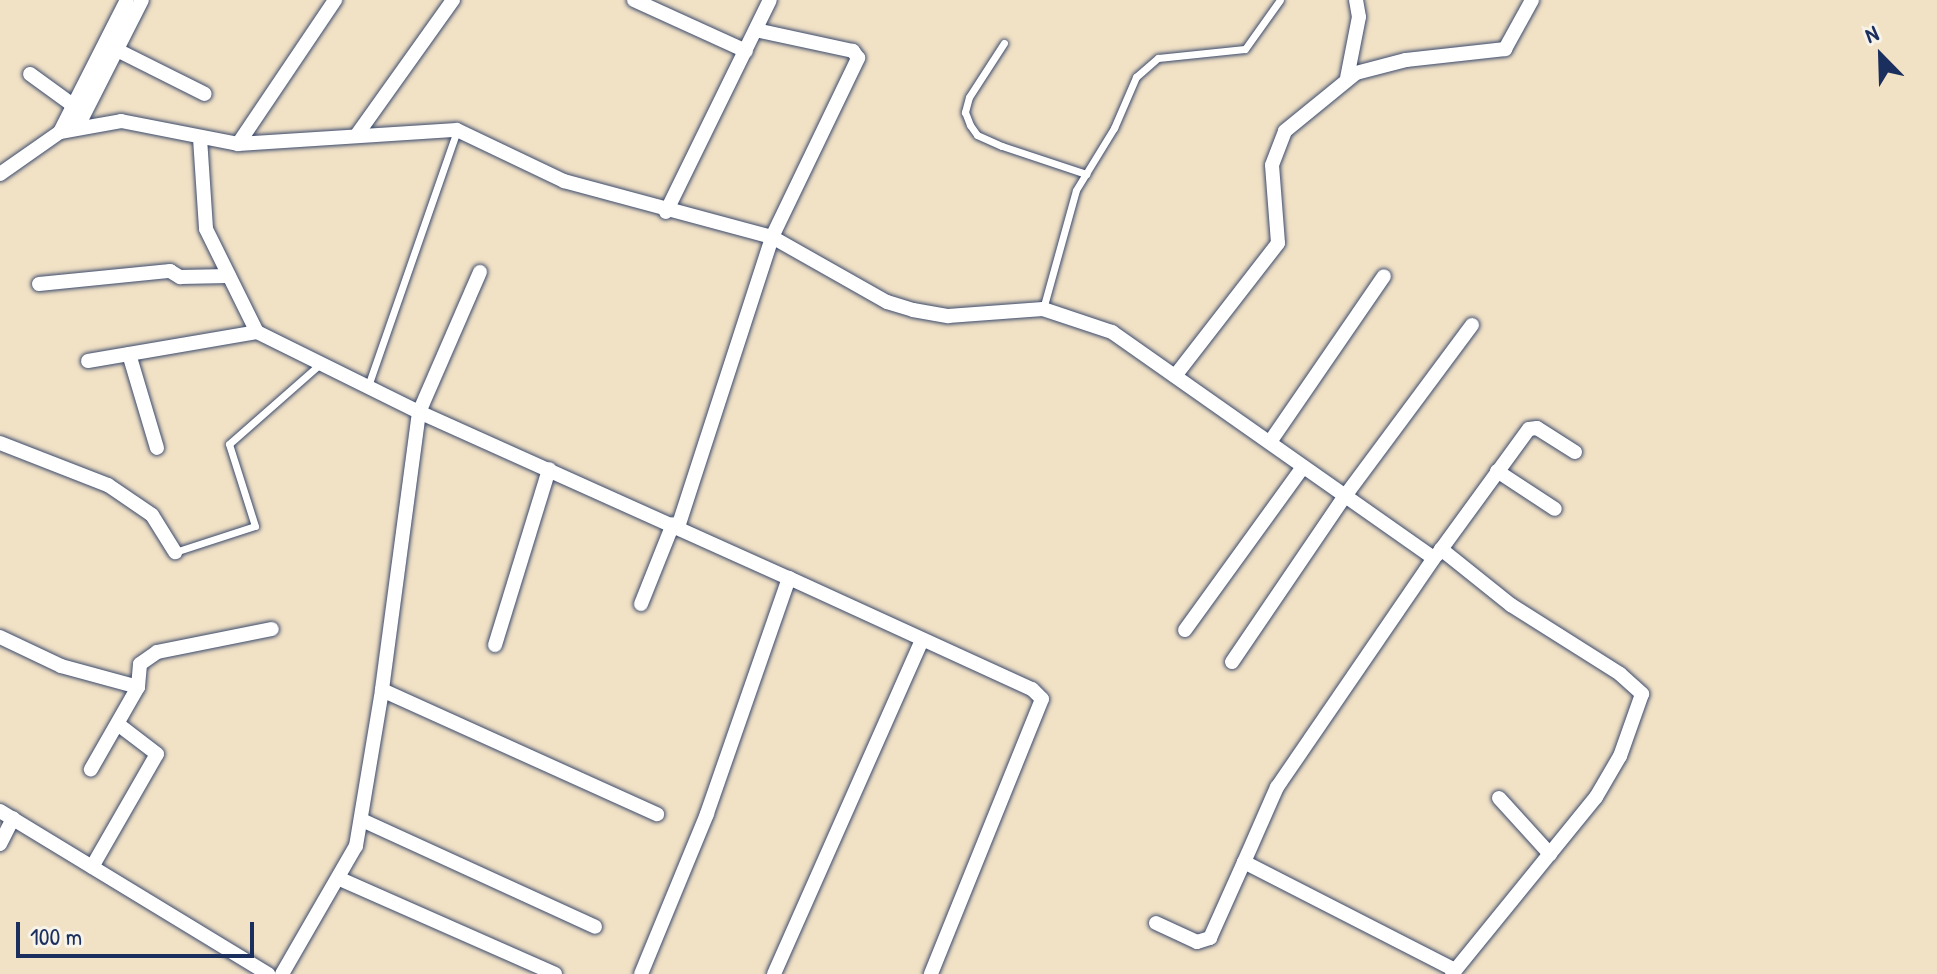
<!DOCTYPE html>
<html>
<head>
<meta charset="utf-8">
<style>
	body { margin:0 }
	#map { position:relative; width:1937px; height:974px; overflow:hidden; background:#f1e1c5; font-family:"Patrick Hand",sans-serif }
	div>[style] { position:absolute }
	.roads { filter:drop-shadow(0 0 2px #3b4a6d) drop-shadow(0 0 2px #3b4a6d) }
	.lane>* { height:7px; margin:-3.5px; padding:0 3.5px; transform-origin:3.5px; border-radius:3.5px; background:#fff }
	.street>* { height:14px; margin:-7px; padding:0 7px; transform-origin:7px; border-radius:7px; background:#fff }
	span { translate:-50% -50%; white-space:nowrap; text-align:center; line-height:1.15; -webkit-text-stroke:7px #f7f3e8; paint-order:stroke }
	.north { position:absolute; left:1841px; top:16px; width:80px; height:80px; -webkit-text-stroke:6px #f7f3e8; paint-order:stroke; rotate:337deg; font-size:22px; font-weight:700; line-height:32px; text-align:center; color:#1b2f5e }
	.north::after { content:''; display:block; margin:auto; width:28px; height:36px; background:#1b2f5e; clip-path:polygon(50% 0,100% 100%,50% 72%,0 100%) }
	.scale { position:absolute; left:16px; top:922px; width:238px; height:36px; box-sizing:border-box; border:4px solid #1b2f5e; border-top:0; padding-left:10px; font-size:24px; line-height:28px; white-space:nowrap; color:#1b2f5e; -webkit-text-stroke:6px #f7f3e8; paint-order:stroke }
</style>
</head>
<body>
<div id="map">
	<div class="roads">
		<div class="lane">
			<i style="left:1004px;top:43px;width:64px;rotate:122.9deg"></i>
			<i style="left:969px;top:97px;width:16px;rotate:105deg"></i>
			<i style="left:965px;top:112px;width:14px;rotate:69deg"></i>
			<i style="left:970px;top:125px;width:12px;rotate:55deg"></i>
			<i style="left:977px;top:135px;width:27px;rotate:24deg"></i>
			<i style="left:1002px;top:146px;width:89px;rotate:18.4deg"></i>
			<i style="left:1043px;top:309px;width:123px;rotate:-74.5deg"></i>
			<i style="left:1076px;top:190px;width:73px;rotate:-58.5deg"></i>
			<i style="left:1114px;top:128px;width:56px;rotate:-66.7deg"></i>
			<i style="left:1136px;top:77px;width:29px;rotate:-41deg"></i>
			<i style="left:1158px;top:58px;width:87px;rotate:-5.9deg"></i>
			<i style="left:1245px;top:49px;width:60px;rotate:-54.5deg"></i>
			<i style="left:368px;top:386px;width:271px;rotate:-70.8deg"></i>
			<i style="left:175px;top:552px;width:84px;rotate:-18deg"></i>
			<i style="left:255px;top:526px;width:86px;rotate:-107.6deg"></i>
			<i style="left:229px;top:444px;width:121px;rotate:-41.3deg"></i>
		</div>
		<div class="street">
			<i style="left:634px;top:0;width:123px;rotate:24.5deg"></i>
			<i style="left:117px;top:50px;width:98px;rotate:26.6deg"></i>
			<i style="left:30px;top:74px;width:54px;rotate:36deg"></i>
			<i style="left:1347px;top:78px;width:62px;rotate:-78.9deg"></i>
			<i style="left:1359px;top:17px;width:17px;rotate:-100deg"></i>
			<i style="left:78px;top:126px;width:141px;rotate:-63.1deg"></i>
			<i style="left:60px;top:132px;width:148px;rotate:-63.1deg"></i>
			<i style="left:356px;top:136px;width:167px;rotate:-54.5deg"></i>
			<i style="left:200px;top:138px;width:91px;rotate:86.2deg"></i>
			<i style="left:206px;top:229px;width:115px;rotate:63.7deg"></i>
			<i style="left:257px;top:332px;width:181px;rotate:26.3deg"></i>
			<i style="left:419px;top:412px;width:406px;rotate:24.2deg"></i>
			<i style="left:789px;top:578px;width:250px;rotate:109.2deg"></i>
			<i style="left:707px;top:814px;width:173px;rotate:112.4deg"></i>
			<i style="left:238px;top:144px;width:174px;rotate:-56deg"></i>
			<i style="left:0;top:174px;width:73px;rotate:-35deg"></i>
			<i style="left:60px;top:132px;width:62px;rotate:-10.2deg"></i>
			<i style="left:121px;top:121px;width:119px;rotate:11.1deg"></i>
			<i style="left:238px;top:144px;width:219px;rotate:-3.7deg"></i>
			<i style="left:457px;top:130px;width:119px;rotate:25.5deg"></i>
			<i style="left:564px;top:181px;width:215px;rotate:15.1deg"></i>
			<i style="left:772px;top:237px;width:132px;rotate:29.5deg"></i>
			<i style="left:887px;top:302px;width:27px;rotate:17deg"></i>
			<i style="left:913px;top:310px;width:36px;rotate:10deg"></i>
			<i style="left:948px;top:316px;width:95px;rotate:-4.2deg"></i>
			<i style="left:1043px;top:309px;width:73px;rotate:18.4deg"></i>
			<i style="left:1112px;top:332px;width:393px;rotate:35.1deg"></i>
			<i style="left:1434px;top:558px;width:278px;rotate:124.4deg"></i>
			<i style="left:1277px;top:787px;width:82px;rotate:113.7deg"></i>
			<i style="left:1244px;top:862px;width:237px;rotate:27.1deg"></i>
			<i style="left:666px;top:212px;width:236px;rotate:-63.9deg"></i>
			<i style="left:480px;top:272px;width:153px;rotate:113.5deg"></i>
			<i style="left:419px;top:412px;width:280px;rotate:97.6deg"></i>
			<i style="left:382px;top:690px;width:302px;rotate:24.3deg"></i>
			<i style="left:39px;top:284px;width:132px;rotate:-5.7deg"></i>
			<i style="left:170px;top:271px;width:12px;rotate:31deg"></i>
			<i style="left:180px;top:277px;width:49px;rotate:-1.2deg"></i>
			<i style="left:129px;top:354px;width:98px;rotate:73.4deg"></i>
			<i style="left:88px;top:361px;width:171px;rotate:-9.7deg"></i>
			<i style="left:1175px;top:376px;width:168px;rotate:-52.2deg"></i>
			<i style="left:1278px;top:243px;width:78px;rotate:-94.4deg"></i>
			<i style="left:1272px;top:165px;width:36px;rotate:-69deg"></i>
			<i style="left:1285px;top:131px;width:92px;rotate:-39.2deg"></i>
			<i style="left:1356px;top:73px;width:52px;rotate:-14.6deg"></i>
			<i style="left:1406px;top:60px;width:100px;rotate:-6.3deg"></i>
			<i style="left:1505px;top:49px;width:56px;rotate:-61.1deg"></i>
			<i style="left:1270px;top:442px;width:201px;rotate:-55.5deg"></i>
			<i style="left:0;top:443px;width:116px;rotate:21.3deg"></i>
			<i style="left:108px;top:485px;width:53px;rotate:34.3deg"></i>
			<i style="left:152px;top:515px;width:44px;rotate:58.1deg"></i>
			<i style="left:1497px;top:471px;width:69px;rotate:33.2deg"></i>
			<i style="left:678px;top:527px;width:305px;rotate:-72deg"></i>
			<i style="left:772px;top:237px;width:199px;rotate:-64.3deg"></i>
			<i style="left:858px;top:58px;width:9px;rotate:-126deg"></i>
			<i style="left:853px;top:51px;width:99px;rotate:-167.8deg"></i>
			<i style="left:1441px;top:549px;width:90px;rotate:38.7deg"></i>
			<i style="left:1511px;top:605px;width:129px;rotate:32.3deg"></i>
			<i style="left:1620px;top:674px;width:30px;rotate:42deg"></i>
			<i style="left:1642px;top:694px;width:66px;rotate:109.5deg"></i>
			<i style="left:1620px;top:756px;width:48px;rotate:120.3deg"></i>
			<i style="left:1596px;top:797px;width:228px;rotate:129.1deg"></i>
			<i style="left:1437px;top:555px;width:156px;rotate:-53.9deg"></i>
			<i style="left:1529px;top:429px;width:8px;rotate:-7deg"></i>
			<i style="left:1537px;top:428px;width:45px;rotate:32.3deg"></i>
			<i style="left:789px;top:578px;width:267px;rotate:24.6deg"></i>
			<i style="left:1032px;top:689px;width:14px;rotate:45deg"></i>
			<i style="left:1042px;top:699px;width:297px;rotate:112deg"></i>
			<i style="left:641px;top:604px;width:86px;rotate:-68.2deg"></i>
			<i style="left:1185px;top:630px;width:201px;rotate:-54.1deg"></i>
			<i style="left:0;top:637px;width:68px;rotate:25.4deg"></i>
			<i style="left:61px;top:666px;width:80px;rotate:15.3deg"></i>
			<i style="left:138px;top:687px;width:95px;rotate:119.8deg"></i>
			<i style="left:495px;top:645px;width:184px;rotate:-72.9deg"></i>
			<i style="left:1232px;top:662px;width:201px;rotate:-55.8deg"></i>
			<i style="left:1345px;top:496px;width:213px;rotate:-53.4deg"></i>
			<i style="left:138px;top:687px;width:23px;rotate:-85deg"></i>
			<i style="left:140px;top:664px;width:21px;rotate:-35deg"></i>
			<i style="left:157px;top:652px;width:117px;rotate:-11.3deg"></i>
			<i style="left:1499px;top:798px;width:76px;rotate:47.7deg"></i>
			<i style="left:0;top:811px;width:314px;rotate:31.3deg"></i>
			<i style="left:364px;top:821px;width:254px;rotate:24.6deg"></i>
			<i style="left:0;top:844px;width:29px;rotate:-63deg"></i>
			<i style="left:92px;top:867px;width:130px;rotate:-60.1deg"></i>
			<i style="left:157px;top:754px;width:48px;rotate:-142.7deg"></i>
			<i style="left:340px;top:879px;width:235px;rotate:23.8deg"></i>
			<i style="left:1156px;top:923px;width:45px;rotate:24.9deg"></i>
			<i style="left:1197px;top:942px;width:14px;rotate:-17deg"></i>
			<i style="left:1210px;top:938px;width:83px;rotate:-65.9deg"></i>
			<i style="left:282px;top:974px;width:148px;rotate:-60deg"></i>
			<i style="left:356px;top:846px;width:158px;rotate:-80.5deg"></i>
			<i style="left:774px;top:974px;width:363px;rotate:-66.1deg"></i>
		</div>
	</div>
	<div class="north">N</div>
	<div class="scale">100 m</div>
</div>
</body>
</html>
